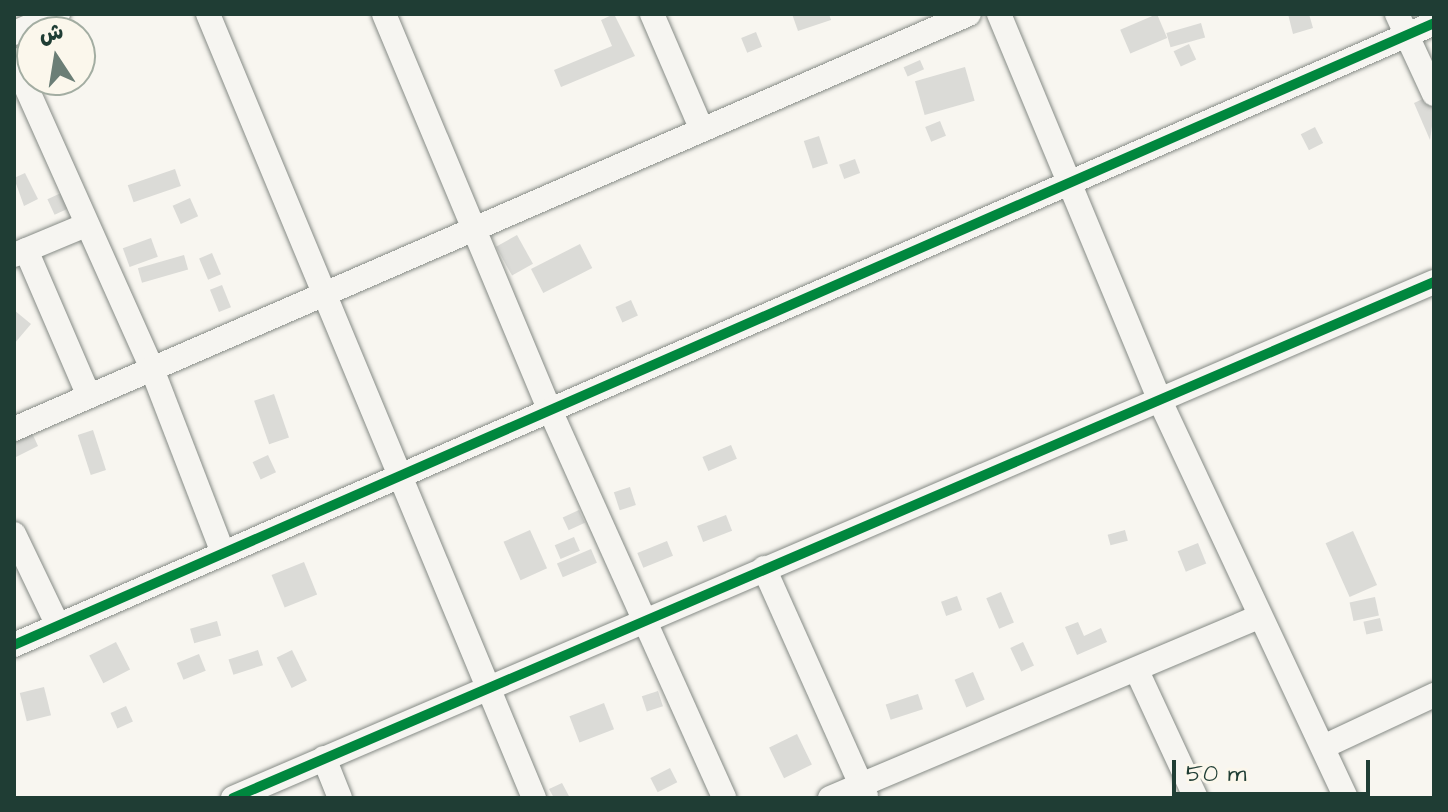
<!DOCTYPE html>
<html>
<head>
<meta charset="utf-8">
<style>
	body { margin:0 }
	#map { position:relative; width:1448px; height:812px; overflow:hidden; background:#f8f6f0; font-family:"Architects Daughter","Playpen Sans Arabic",sans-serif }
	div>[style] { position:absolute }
	.building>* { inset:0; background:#dbdbd7; transform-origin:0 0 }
	.roads { filter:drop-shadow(0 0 2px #868b86) drop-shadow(0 0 2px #868b86) }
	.street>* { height:24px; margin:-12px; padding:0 12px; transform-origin:12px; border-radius:12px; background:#f6f5f1 }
	.cycleway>* { height:10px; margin:-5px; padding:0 5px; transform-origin:5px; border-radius:5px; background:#00873e }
	span { translate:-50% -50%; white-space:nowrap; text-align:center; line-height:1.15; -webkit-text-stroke:7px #fbf7ec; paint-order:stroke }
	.frame { position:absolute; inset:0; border:16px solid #1f3d34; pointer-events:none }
	.north { position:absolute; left:16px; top:16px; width:80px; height:80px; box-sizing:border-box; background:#fbf7ec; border:2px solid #a3ada2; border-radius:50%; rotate:348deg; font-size:22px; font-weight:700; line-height:32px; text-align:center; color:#1f3d34 }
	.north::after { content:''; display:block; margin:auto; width:28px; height:36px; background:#6b7e76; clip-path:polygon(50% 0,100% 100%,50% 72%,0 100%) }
	.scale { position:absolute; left:1172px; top:760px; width:198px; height:36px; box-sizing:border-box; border:4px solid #1f3d34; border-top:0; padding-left:10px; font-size:24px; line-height:28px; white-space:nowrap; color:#1f3d34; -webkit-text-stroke:6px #fbf7ec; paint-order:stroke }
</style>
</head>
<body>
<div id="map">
	<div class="building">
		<i style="clip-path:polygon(614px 14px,635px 56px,561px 87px,554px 70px,612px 46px,601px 20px)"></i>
		<i style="clip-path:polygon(792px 14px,829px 14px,831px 20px,798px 31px)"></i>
		<i style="left:1157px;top:14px;width:26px;height:40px;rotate:67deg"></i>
		<i style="clip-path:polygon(1288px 14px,1309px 14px,1313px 28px,1293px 34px)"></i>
		<i style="left:1201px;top:23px;width:15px;height:36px;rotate:74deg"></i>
		<i style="left:756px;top:32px;width:16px;height:16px;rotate:68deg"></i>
		<i style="left:1189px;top:44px;width:17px;height:17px;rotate:65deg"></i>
		<i style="left:920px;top:60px;width:10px;height:18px;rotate:66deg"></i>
		<i style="left:965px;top:67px;width:35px;height:52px;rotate:74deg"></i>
		<i style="clip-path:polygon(1427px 97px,1434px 112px,1430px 140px,1414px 103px)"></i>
		<i style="left:940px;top:121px;width:16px;height:16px;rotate:68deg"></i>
		<i style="left:1315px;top:127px;width:18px;height:16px;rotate:63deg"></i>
		<i style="left:819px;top:136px;width:29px;height:16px;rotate:72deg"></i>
		<i style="left:855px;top:159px;width:15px;height:17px;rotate:70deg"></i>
		<i style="left:175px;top:169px;width:18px;height:50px;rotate:71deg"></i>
		<i style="clip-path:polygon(25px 173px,38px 199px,24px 206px,14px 178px)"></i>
		<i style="left:61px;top:193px;width:17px;height:15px;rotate:65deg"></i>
		<i style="left:190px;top:198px;width:20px;height:19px;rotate:66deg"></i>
		<i style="left:517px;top:235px;width:33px;height:24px;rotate:61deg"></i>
		<i style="left:151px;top:238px;width:20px;height:30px;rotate:70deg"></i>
		<i style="left:580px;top:244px;width:27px;height:55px;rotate:63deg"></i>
		<i style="left:212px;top:253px;width:23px;height:14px;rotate:67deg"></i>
		<i style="left:184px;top:255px;width:15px;height:48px;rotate:74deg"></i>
		<i style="left:222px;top:285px;width:24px;height:13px;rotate:68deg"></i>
		<i style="left:631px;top:300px;width:17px;height:17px;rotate:66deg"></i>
		<i style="clip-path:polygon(14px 310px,31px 324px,14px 344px)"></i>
		<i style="left:274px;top:394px;width:46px;height:21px;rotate:71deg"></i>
		<i style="left:93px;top:430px;width:42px;height:16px;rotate:72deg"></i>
		<i style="clip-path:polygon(32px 433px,38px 446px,14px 458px,14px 442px)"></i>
		<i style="left:731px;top:445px;width:15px;height:31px;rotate:67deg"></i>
		<i style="left:268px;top:455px;width:19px;height:17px;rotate:65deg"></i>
		<i style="left:630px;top:487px;width:19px;height:17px;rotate:72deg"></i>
		<i style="left:579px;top:510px;width:14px;height:18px;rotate:65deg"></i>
		<i style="left:726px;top:515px;width:17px;height:31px;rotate:69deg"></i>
		<i style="left:530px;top:530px;width:42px;height:29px;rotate:66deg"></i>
		<i style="left:1125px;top:530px;width:11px;height:18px;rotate:75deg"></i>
		<i style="left:1353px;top:531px;width:59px;height:30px;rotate:66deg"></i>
		<i style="left:574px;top:537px;width:15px;height:21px;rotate:67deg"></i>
		<i style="left:667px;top:541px;width:16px;height:32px;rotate:68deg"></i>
		<i style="left:1198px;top:543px;width:22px;height:22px;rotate:68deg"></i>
		<i style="left:591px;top:549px;width:15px;height:37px;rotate:67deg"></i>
		<i style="left:304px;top:562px;width:35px;height:35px;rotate:68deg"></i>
		<i style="left:1001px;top:592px;width:33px;height:16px;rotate:67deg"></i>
		<i style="left:957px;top:596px;width:15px;height:17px;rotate:70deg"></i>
		<i style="left:1375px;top:597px;width:19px;height:26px;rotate:78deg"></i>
		<i style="left:1380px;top:618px;width:13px;height:17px;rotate:77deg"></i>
		<i style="left:217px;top:621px;width:15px;height:28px;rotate:74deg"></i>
		<i style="clip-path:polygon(1078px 622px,1084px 636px,1101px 628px,1107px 642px,1077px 655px,1065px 627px)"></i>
		<i style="left:116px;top:642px;width:31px;height:30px;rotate:63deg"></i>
		<i style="left:1023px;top:642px;width:26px;height:14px;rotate:65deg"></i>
		<i style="left:258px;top:650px;width:16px;height:31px;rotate:72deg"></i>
		<i style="left:292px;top:650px;width:34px;height:17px;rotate:64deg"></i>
		<i style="left:199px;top:654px;width:18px;height:24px;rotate:68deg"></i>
		<i style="left:973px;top:672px;width:30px;height:20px;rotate:67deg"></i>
		<i style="left:44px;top:687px;width:29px;height:25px;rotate:76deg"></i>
		<i style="left:658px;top:691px;width:16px;height:17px;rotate:72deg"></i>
		<i style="left:918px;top:694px;width:16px;height:34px;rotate:72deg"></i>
		<i style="left:604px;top:703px;width:28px;height:37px;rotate:69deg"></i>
		<i style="left:126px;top:706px;width:17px;height:17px;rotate:66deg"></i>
		<i style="left:797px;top:734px;width:34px;height:31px;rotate:64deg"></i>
		<i style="left:670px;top:768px;width:16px;height:22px;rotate:63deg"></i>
		<i style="clip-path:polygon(562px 783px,570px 798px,554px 798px,549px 789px)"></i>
	</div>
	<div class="roads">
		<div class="street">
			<i style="left:208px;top:14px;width:849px;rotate:67.42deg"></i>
			<i style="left:384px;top:14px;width:429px;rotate:67.3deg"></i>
			<i style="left:550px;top:410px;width:425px;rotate:65.8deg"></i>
			<i style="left:652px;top:14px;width:126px;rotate:66.7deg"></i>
			<i style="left:999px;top:14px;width:421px;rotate:67.4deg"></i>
			<i style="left:1161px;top:403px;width:436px;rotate:64.9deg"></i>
			<i style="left:1397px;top:14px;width:88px;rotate:65.2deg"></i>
			<i style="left:14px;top:33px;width:48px;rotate:-23.4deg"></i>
			<i style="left:14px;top:60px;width:338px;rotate:65.9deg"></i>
			<i style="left:152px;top:369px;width:197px;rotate:68.9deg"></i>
			<i style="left:26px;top:250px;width:159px;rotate:66.7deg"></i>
			<i style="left:14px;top:255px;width:78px;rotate:-22.6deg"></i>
			<i style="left:14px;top:429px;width:1041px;rotate:-23.49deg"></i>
			<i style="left:14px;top:534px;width:102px;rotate:64.4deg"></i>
			<i style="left:764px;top:568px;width:250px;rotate:65.9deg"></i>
			<i style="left:14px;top:645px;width:1550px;rotate:-23.65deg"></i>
			<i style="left:1137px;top:671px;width:140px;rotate:65.1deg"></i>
			<i style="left:1323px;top:747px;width:123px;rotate:-25.1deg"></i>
			<i style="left:324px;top:758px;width:43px;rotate:68.2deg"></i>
			<i style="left:233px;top:798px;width:1307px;rotate:-23.25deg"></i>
			<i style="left:830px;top:798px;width:466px;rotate:-22.9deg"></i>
		</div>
	</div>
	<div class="cycleway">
		<i style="left:14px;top:645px;width:1550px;rotate:-23.65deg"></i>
		<i style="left:233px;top:798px;width:1307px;rotate:-23.25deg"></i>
	</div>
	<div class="frame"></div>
	<div class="north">ش</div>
	<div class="scale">50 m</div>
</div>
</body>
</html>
